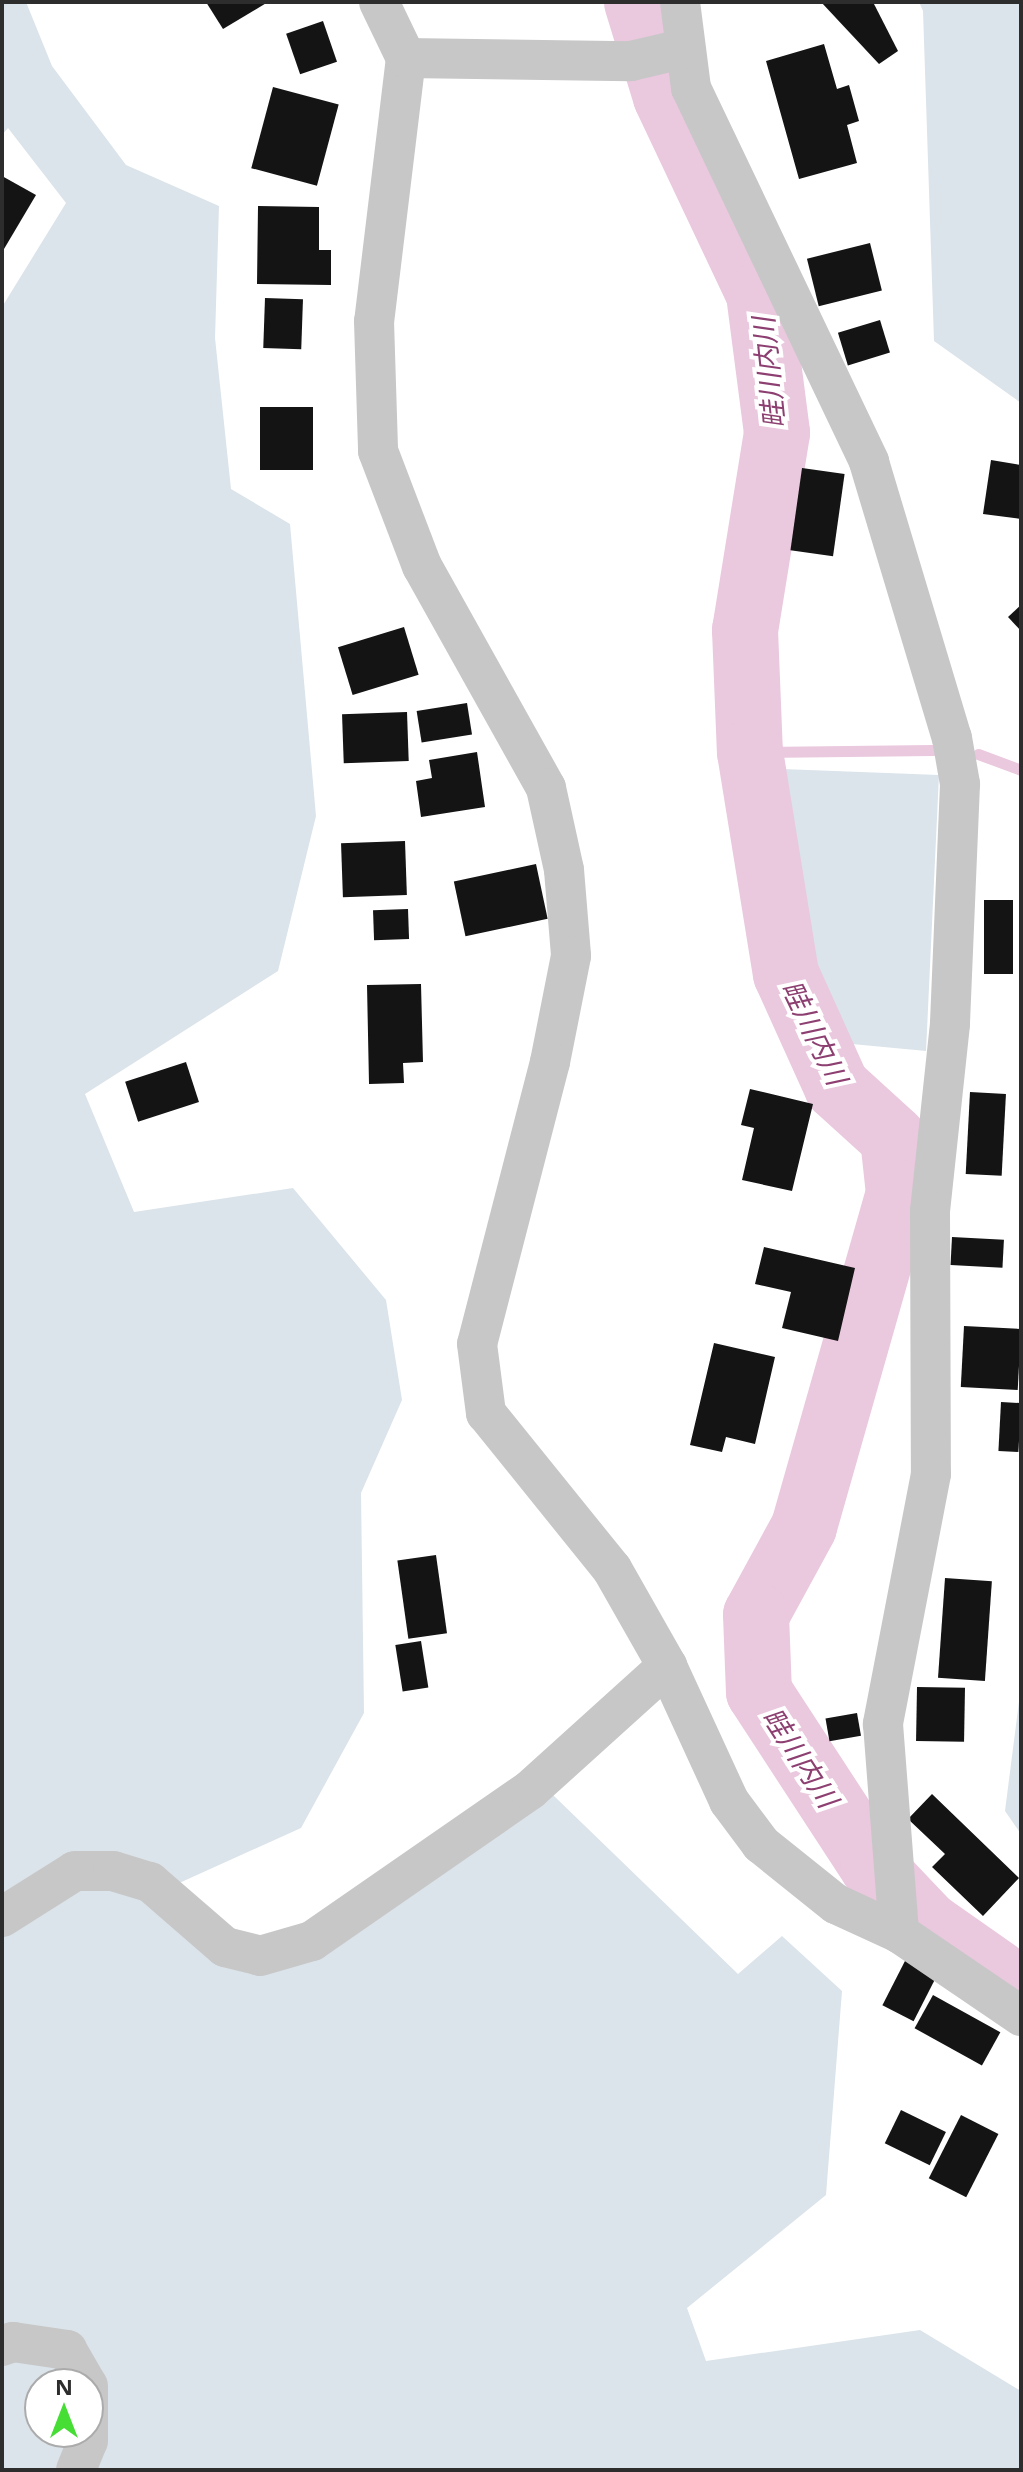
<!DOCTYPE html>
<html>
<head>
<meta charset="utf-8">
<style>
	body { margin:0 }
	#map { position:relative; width:1023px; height:2472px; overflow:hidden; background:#fff; font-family:"Open Sans","Noto Sans JP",sans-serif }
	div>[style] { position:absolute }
	.green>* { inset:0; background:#dbe4ea }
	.stream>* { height:11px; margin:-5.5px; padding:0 5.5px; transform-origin:5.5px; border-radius:5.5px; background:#eac8de }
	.river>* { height:66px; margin:-33px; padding:0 33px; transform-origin:33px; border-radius:33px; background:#eac8de }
	.building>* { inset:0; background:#141414; transform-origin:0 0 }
	.minor>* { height:40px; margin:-20px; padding:0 20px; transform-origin:20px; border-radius:20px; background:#c7c7c7 }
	span { translate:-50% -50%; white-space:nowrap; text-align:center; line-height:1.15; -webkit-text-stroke:8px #fff; paint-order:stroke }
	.water-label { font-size:28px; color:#8c3f70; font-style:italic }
	.frame { position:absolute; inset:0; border:4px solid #2d2d2d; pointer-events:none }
	.north { position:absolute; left:24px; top:2368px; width:80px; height:80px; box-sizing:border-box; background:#fff; border:2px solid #ababab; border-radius:50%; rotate:0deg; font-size:22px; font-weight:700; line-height:32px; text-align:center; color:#2d2d2d }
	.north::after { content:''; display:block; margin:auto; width:28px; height:36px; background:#46de35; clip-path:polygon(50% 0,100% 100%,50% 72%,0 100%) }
</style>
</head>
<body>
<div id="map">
	<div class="green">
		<i style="clip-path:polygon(evenodd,2px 2px,26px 2px,52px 66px,126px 165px,219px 206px,215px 338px,231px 489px,290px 524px,316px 816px,278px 971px,85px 1094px,134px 1212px,293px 1188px,386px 1300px,402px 1400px,361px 1493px,364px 1713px,301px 1828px,177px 1884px,262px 1973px,553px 1795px,738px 1974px,782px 1936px,842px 1991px,826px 2195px,687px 2308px,706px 2361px,920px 2330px,1021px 2391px,1021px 2470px,2px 2470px,2px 307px,66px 203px,8px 128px,2px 135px,2px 2px,40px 2384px,88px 2384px,88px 2432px,40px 2432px,40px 2384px)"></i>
		<i style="clip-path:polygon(919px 2px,1021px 2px,1021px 403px,934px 341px,923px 11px)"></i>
		<i style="clip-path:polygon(782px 769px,939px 775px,926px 1051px,852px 1044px,807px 962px)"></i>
		<i style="clip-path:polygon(1021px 1686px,1021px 1834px,1005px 1811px)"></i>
	</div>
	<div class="stream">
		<i style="left:750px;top:752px;width:183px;rotate:-0.6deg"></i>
		<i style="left:978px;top:754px;width:46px;rotate:20.4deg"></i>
	</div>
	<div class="river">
		<i style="left:637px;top:2px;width:99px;rotate:73deg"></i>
		<i style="left:666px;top:97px;width:218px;rotate:64.7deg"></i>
		<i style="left:759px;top:294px;width:140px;rotate:82.6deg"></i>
		<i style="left:777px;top:433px;width:200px;rotate:99.2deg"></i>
		<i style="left:745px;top:630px;width:122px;rotate:87.7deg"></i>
		<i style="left:750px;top:752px;width:225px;rotate:80.8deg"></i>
		<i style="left:786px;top:974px;width:124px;rotate:65.7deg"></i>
		<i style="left:837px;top:1087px;width:76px;rotate:42.3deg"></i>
		<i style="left:893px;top:1138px;width:55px;rotate:83.8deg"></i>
		<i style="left:899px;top:1193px;width:347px;rotate:105.9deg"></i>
		<i style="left:804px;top:1527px;width:100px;rotate:118.6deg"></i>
		<i style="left:756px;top:1615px;width:77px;rotate:87.8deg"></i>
		<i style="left:759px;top:1692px;width:209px;rotate:56.9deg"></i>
		<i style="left:873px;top:1867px;width:79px;rotate:46.5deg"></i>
		<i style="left:927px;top:1924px;width:115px;rotate:35.1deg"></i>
	</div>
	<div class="building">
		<i style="clip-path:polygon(206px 2px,268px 2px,223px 29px)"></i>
		<i style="clip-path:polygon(821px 2px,873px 2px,898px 51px,879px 64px)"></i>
		<i style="left:323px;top:21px;width:43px;height:39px;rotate:71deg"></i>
		<i style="clip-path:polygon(824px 44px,837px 89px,849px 85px,859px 121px,847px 125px,857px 163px,799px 179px,766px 61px)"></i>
		<i style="left:273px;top:87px;width:68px;height:84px;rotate:15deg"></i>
		<i style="clip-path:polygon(2px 176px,36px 195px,4px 249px,2px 247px)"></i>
		<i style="clip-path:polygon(258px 206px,319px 207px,319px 250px,331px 250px,331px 285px,257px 284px)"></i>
		<i style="left:870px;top:243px;width:49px;height:65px;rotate:76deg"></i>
		<i style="left:265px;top:298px;width:38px;height:50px;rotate:2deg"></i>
		<i style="left:880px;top:320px;width:34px;height:44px;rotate:73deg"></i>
		<i style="left:260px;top:407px;width:53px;height:63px"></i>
		<i style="clip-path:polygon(991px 460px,1021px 465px,1021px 519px,983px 514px)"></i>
		<i style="left:802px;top:468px;width:43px;height:83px;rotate:8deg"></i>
		<i style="clip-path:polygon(1021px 605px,1021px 631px,1008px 617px)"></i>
		<i style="left:404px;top:627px;width:50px;height:69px;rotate:73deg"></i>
		<i style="left:467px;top:703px;width:32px;height:51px;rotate:81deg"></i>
		<i style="left:407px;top:712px;width:49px;height:65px;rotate:88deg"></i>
		<i style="clip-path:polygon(477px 752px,485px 807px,421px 817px,416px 781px,432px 778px,429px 760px)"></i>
		<i style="left:405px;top:841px;width:54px;height:64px;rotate:88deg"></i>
		<i style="left:536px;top:864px;width:56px;height:84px;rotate:78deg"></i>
		<i style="left:984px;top:900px;width:29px;height:74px"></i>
		<i style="left:408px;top:909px;width:30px;height:35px;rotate:88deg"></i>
		<i style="clip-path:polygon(421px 984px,423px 1062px,403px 1063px,404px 1083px,369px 1084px,367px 985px)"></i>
		<i style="left:186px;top:1062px;width:42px;height:64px;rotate:72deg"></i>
		<i style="clip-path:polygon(750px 1089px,813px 1104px,792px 1191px,742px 1180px,754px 1128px,741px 1125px)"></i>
		<i style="left:970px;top:1092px;width:36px;height:82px;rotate:3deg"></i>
		<i style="left:952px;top:1237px;width:52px;height:28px;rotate:3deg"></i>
		<i style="clip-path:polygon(764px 1247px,855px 1268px,838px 1341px,782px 1328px,791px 1292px,755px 1284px)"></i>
		<i style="left:964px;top:1326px;width:57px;height:61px;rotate:3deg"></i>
		<i style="clip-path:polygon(714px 1343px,775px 1357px,755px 1444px,726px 1437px,722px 1452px,690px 1445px)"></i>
		<i style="left:1001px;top:1402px;width:20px;height:49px;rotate:3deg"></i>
		<i style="left:436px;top:1555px;width:79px;height:39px;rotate:82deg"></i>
		<i style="left:945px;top:1578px;width:47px;height:100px;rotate:4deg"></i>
		<i style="left:421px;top:1641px;width:47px;height:26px;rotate:81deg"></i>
		<i style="left:917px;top:1687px;width:48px;height:54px;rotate:1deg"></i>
		<i style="left:857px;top:1713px;width:23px;height:32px;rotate:80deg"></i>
		<i style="clip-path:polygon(932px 1794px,1019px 1878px,983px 1916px,932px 1867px,945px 1854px,908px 1819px)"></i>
		<i style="left:906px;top:1959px;width:35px;height:52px;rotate:27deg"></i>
		<i style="left:933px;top:1995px;width:77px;height:38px;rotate:29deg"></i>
		<i style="left:901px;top:2110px;width:50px;height:37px;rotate:26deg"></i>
		<i style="left:961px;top:2115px;width:42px;height:71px;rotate:27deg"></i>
	</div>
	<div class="minor">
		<i style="left:379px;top:2px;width:62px;rotate:64.3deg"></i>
		<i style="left:406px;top:58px;width:265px;rotate:96.9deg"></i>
		<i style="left:374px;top:321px;width:130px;rotate:88.2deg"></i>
		<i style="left:378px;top:451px;width:123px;rotate:69.1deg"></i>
		<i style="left:422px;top:566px;width:254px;rotate:60.8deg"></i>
		<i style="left:546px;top:788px;width:84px;rotate:77.6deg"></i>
		<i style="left:564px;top:870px;width:86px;rotate:85.3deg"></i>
		<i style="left:571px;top:956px;width:108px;rotate:101.2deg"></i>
		<i style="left:550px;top:1062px;width:291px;rotate:104.5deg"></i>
		<i style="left:477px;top:1344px;width:70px;rotate:82.6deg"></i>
		<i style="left:486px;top:1413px;width:201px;rotate:51.1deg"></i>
		<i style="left:612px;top:1569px;width:112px;rotate:60.4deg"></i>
		<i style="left:667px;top:1666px;width:149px;rotate:65.3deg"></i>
		<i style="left:729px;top:1801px;width:54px;rotate:53.3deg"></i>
		<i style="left:761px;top:1844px;width:96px;rotate:38.7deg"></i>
		<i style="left:836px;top:1904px;width:69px;rotate:24.7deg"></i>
		<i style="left:899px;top:1933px;width:148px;rotate:34.2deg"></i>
		<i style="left:680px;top:2px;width:87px;rotate:82.7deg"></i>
		<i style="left:691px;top:88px;width:414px;rotate:64.5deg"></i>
		<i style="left:869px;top:462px;width:288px;rotate:73.3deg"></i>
		<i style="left:952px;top:738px;width:47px;rotate:80.1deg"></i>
		<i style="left:960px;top:784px;width:240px;rotate:92.4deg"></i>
		<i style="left:950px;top:1024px;width:188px;rotate:96.1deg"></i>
		<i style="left:930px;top:1211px;width:263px;rotate:89.8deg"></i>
		<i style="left:931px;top:1474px;width:255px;rotate:100.9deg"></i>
		<i style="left:883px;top:1724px;width:210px;rotate:85.6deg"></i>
		<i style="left:406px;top:58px;width:225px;rotate:0.8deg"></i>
		<i style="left:631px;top:61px;width:52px;rotate:-13.2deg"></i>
		<i style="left:2px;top:1917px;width:86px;rotate:-32.2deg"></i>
		<i style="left:75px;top:1871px;width:38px"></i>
		<i style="left:113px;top:1871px;width:39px;rotate:17deg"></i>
		<i style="left:150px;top:1882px;width:99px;rotate:40.9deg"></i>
		<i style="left:225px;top:1947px;width:36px;rotate:14deg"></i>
		<i style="left:260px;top:1956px;width:54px;rotate:-16.1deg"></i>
		<i style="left:312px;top:1941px;width:265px;rotate:-34.7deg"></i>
		<i style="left:530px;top:1790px;width:185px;rotate:-42.1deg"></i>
		<i style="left:2px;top:2346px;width:12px;rotate:-20deg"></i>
		<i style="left:13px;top:2342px;width:55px;rotate:8.4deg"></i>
		<i style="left:67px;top:2350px;width:39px;rotate:60deg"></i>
		<i style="left:76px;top:2470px;width:31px;rotate:-68deg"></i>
		<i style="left:88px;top:2441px;width:55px;rotate:-90deg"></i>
	</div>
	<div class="water-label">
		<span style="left:768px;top:373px;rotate:-96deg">畦川内川</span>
		<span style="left:815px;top:1032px;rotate:64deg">畦川内川</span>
		<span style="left:801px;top:1757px;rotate:57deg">畦川内川</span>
	</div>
	<div class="frame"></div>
	<div class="north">N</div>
</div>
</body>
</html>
